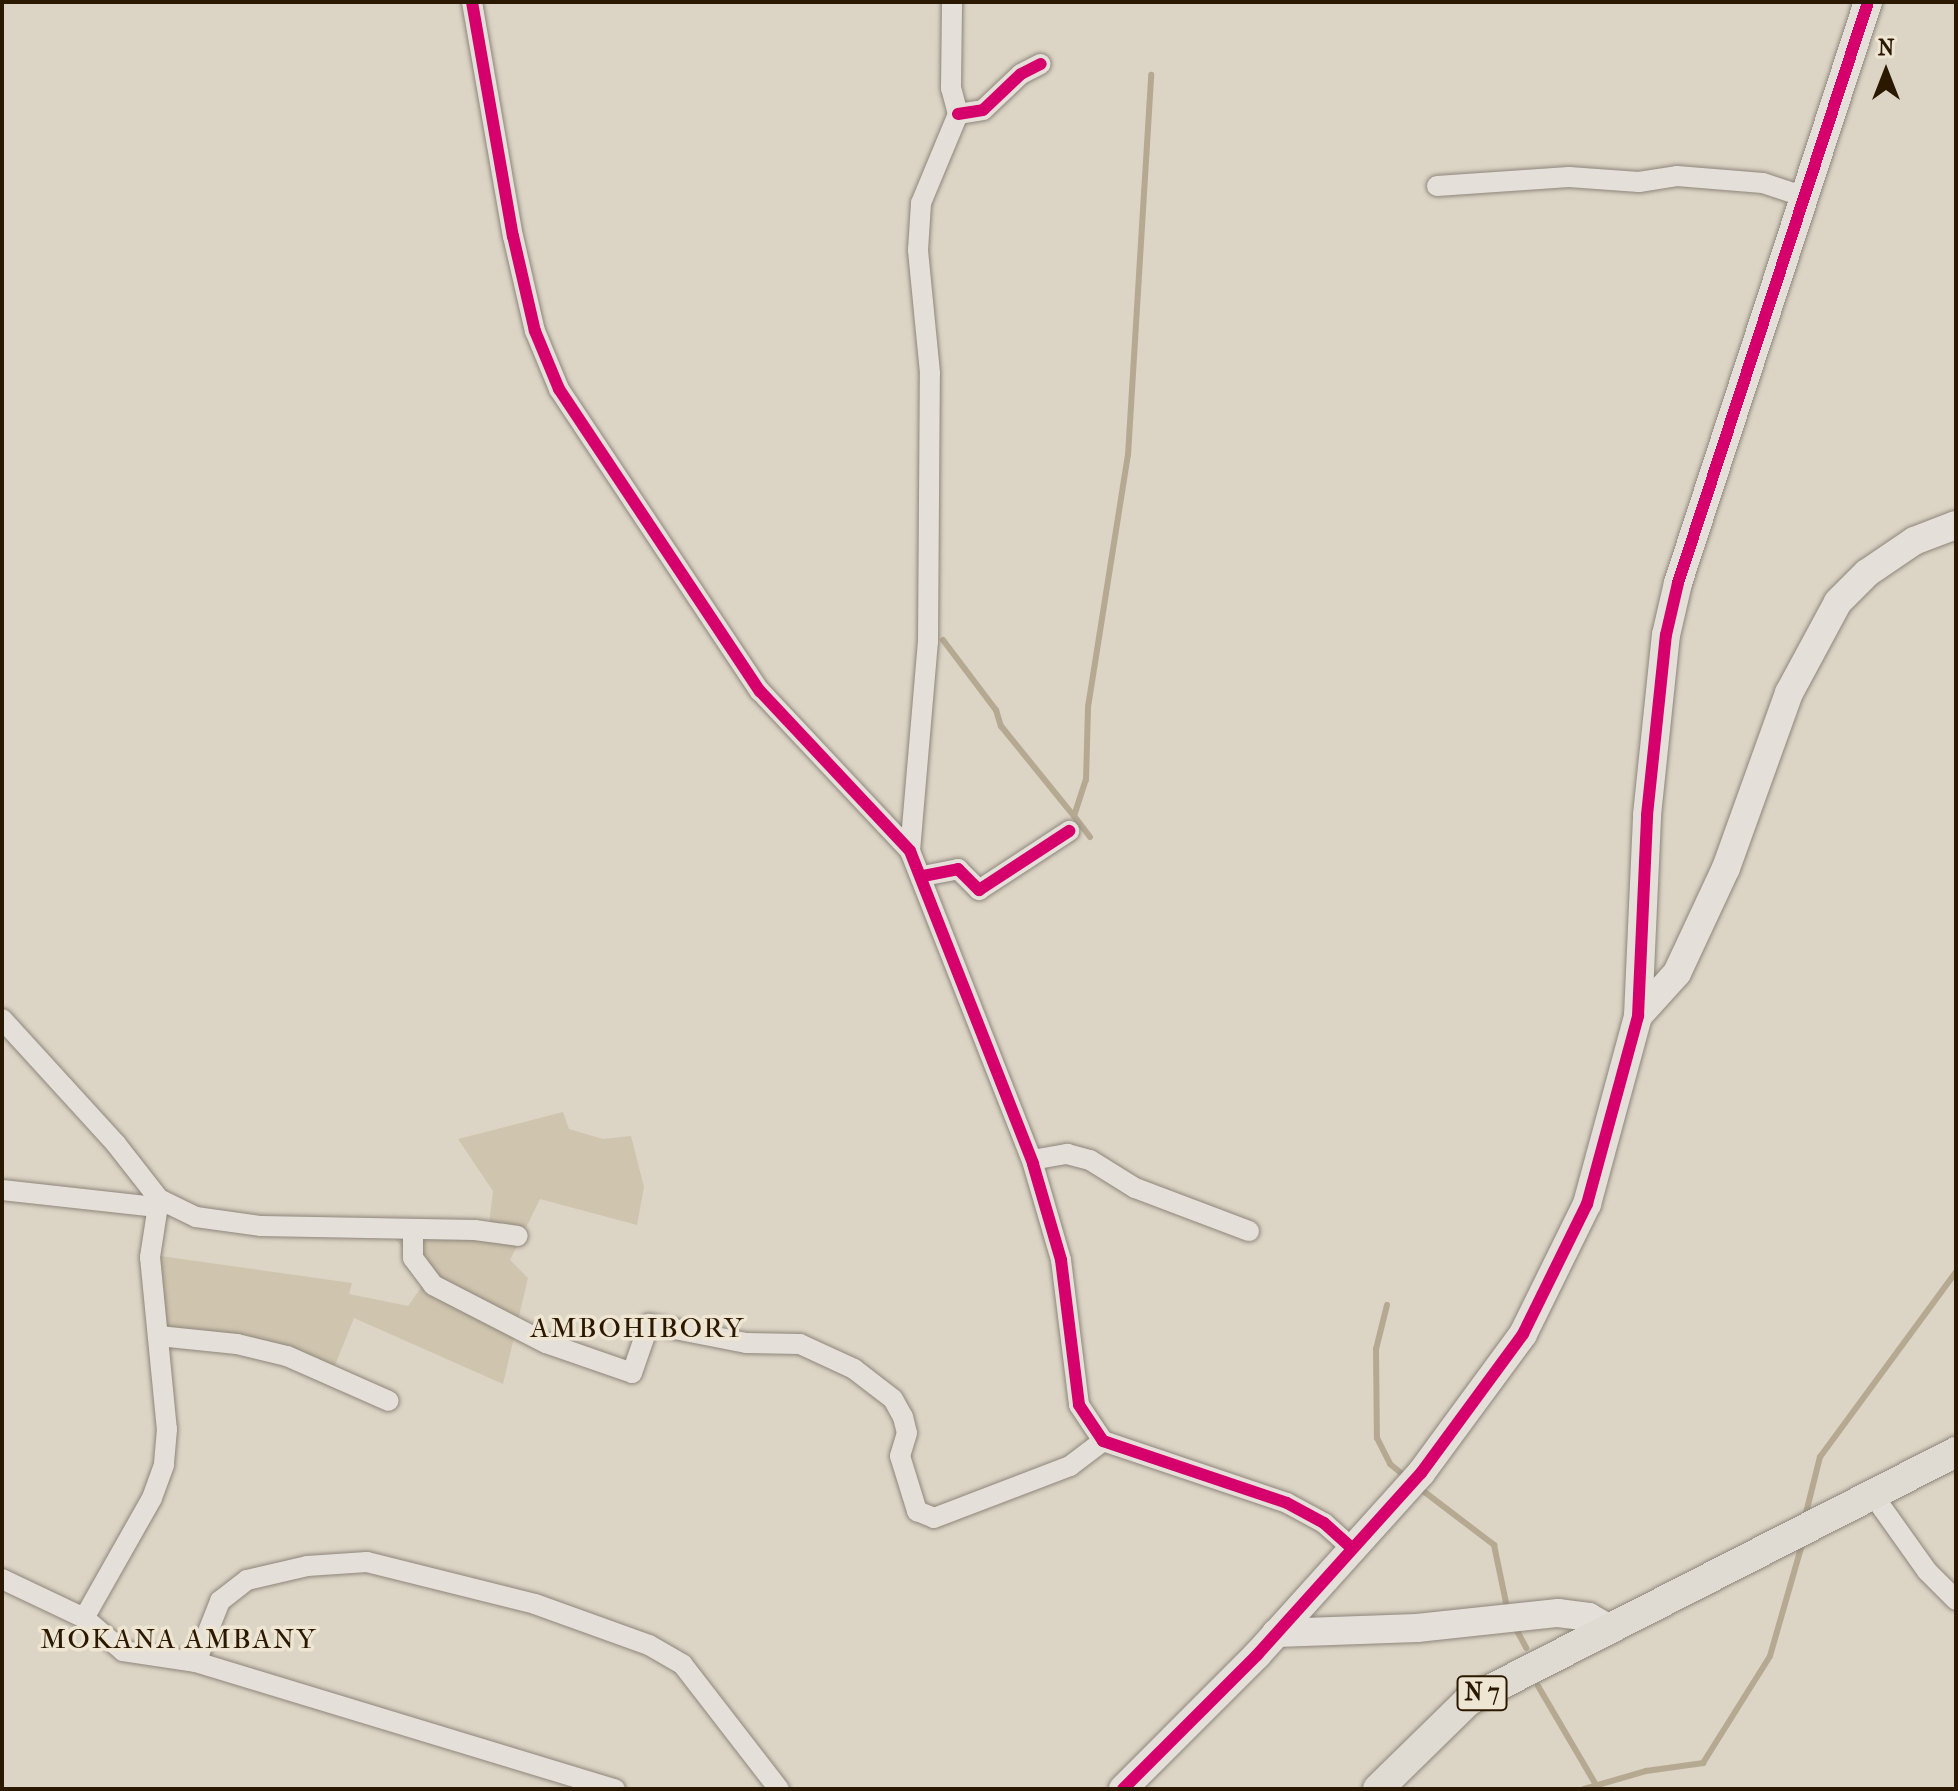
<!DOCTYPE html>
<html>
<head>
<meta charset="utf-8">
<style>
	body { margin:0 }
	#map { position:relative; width:1958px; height:1791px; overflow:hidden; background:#dcd4c5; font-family:"IM FELL French Canon",serif }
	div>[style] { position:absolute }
	.green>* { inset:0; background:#cfc4ae }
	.stream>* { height:6px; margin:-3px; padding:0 3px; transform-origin:3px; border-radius:3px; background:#b6a992 }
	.roads { filter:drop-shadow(0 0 2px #8d867b) drop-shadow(0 0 2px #8d867b) }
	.street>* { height:20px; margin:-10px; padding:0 10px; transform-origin:10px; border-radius:10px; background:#e4e0d9 }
	.secondary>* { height:28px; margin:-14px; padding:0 14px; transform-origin:14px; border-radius:14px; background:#e4e0d9 }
	.primary>* { height:30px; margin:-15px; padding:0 15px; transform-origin:15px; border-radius:15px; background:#dfdbd2 }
	.cycleway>* { height:12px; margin:-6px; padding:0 6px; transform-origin:6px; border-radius:6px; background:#d6006c }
	span { translate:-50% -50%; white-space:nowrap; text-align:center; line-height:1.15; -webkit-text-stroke:7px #eee6d3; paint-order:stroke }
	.shield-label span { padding:2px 6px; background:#eee6d3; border:2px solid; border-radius:6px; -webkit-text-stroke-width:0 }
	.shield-label { font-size:24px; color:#2b1801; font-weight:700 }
	.neighbourhood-label { font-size:28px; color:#2b1801; letter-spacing:2px }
	.frame { position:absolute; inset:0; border:4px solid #2b1801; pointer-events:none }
	.north { position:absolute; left:1846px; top:32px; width:80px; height:80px; -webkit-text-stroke:6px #eee6d3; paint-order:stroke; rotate:0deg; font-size:22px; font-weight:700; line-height:32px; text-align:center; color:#2b1801 }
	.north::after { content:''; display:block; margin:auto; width:28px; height:36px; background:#2b1801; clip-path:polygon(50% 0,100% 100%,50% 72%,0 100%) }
</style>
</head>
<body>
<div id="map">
	<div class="green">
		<i style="clip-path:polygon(563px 1112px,569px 1129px,603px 1139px,631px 1136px,644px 1187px,637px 1225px,540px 1199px,510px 1260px,528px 1278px,503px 1384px,354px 1318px,333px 1370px,162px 1333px,153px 1255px,352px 1283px,349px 1294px,408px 1306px,427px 1279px,389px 1231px,488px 1234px,493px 1191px,458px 1139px)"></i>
	</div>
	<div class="stream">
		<i style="left:943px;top:640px;width:88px;rotate:52.9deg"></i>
		<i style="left:996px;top:710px;width:17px;rotate:73deg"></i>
		<i style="left:1001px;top:726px;width:116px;rotate:51deg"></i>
		<i style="left:1090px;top:837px;width:26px;rotate:-127deg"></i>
		<i style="left:1074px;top:816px;width:38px;rotate:-72deg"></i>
		<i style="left:1086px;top:780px;width:73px;rotate:-88.4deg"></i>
		<i style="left:1088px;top:707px;width:255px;rotate:-81deg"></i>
		<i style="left:1128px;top:455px;width:381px;rotate:-86.5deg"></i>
		<i style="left:1387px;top:1305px;width:45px;rotate:104deg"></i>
		<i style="left:1376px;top:1349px;width:89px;rotate:89.4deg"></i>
		<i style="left:1377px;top:1438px;width:29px;rotate:63deg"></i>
		<i style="left:1390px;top:1464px;width:21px;rotate:39deg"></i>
		<i style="left:1418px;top:1487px;width:96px;rotate:37.3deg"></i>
		<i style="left:1494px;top:1545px;width:68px;rotate:78.2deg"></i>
		<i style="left:1805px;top:1517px;width:62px;rotate:-76deg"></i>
		<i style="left:1820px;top:1457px;width:230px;rotate:-53.7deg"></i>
		<i style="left:1514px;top:1625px;width:26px;rotate:62deg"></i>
		<i style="left:1538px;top:1686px;width:115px;rotate:59.6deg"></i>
		<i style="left:1584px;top:1789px;width:65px;rotate:-16.2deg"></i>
		<i style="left:1646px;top:1771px;width:58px;rotate:-8deg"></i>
		<i style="left:1703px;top:1763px;width:126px;rotate:-57.9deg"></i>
		<i style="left:1770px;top:1656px;width:120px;rotate:-74deg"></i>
	</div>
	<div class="roads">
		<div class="street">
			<i style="left:472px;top:2px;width:238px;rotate:80.1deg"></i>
			<i style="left:513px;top:236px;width:98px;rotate:77deg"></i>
			<i style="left:535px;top:331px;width:63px;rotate:67.5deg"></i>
			<i style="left:559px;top:389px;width:363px;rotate:56.4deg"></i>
			<i style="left:760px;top:691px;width:219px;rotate:46.8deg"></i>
			<i style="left:910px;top:851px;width:336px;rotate:68.5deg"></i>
			<i style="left:1033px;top:1164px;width:100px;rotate:73.7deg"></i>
			<i style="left:1061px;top:1260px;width:146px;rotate:82.9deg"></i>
			<i style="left:1079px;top:1405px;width:43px;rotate:56.3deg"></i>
			<i style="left:1103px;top:1441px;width:194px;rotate:18.6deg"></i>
			<i style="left:1287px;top:1503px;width:42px;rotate:28.4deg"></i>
			<i style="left:1324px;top:1523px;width:38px;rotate:42deg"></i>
			<i style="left:958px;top:114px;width:25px;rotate:-9deg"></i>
			<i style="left:983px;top:110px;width:52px;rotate:-43.5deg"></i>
			<i style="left:1021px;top:74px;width:22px;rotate:-27deg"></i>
			<i style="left:1437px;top:186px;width:132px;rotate:-3.9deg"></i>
			<i style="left:1569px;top:177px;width:70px;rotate:4.1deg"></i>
			<i style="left:1639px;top:182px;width:38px;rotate:-9deg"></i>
			<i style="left:1677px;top:176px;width:86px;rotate:4.7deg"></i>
			<i style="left:1763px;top:183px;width:41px;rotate:18.4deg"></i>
			<i style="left:910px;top:851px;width:210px;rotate:-85.1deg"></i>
			<i style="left:928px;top:642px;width:269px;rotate:-89.6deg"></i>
			<i style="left:930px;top:373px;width:124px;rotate:-95.6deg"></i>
			<i style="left:918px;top:250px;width:47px;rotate:-86.3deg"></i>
			<i style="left:921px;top:203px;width:96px;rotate:-67.4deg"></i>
			<i style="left:958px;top:114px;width:27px;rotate:-105deg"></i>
			<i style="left:951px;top:88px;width:86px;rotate:-89.3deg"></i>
			<i style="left:923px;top:876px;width:36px;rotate:-11deg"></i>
			<i style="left:958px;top:869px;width:30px;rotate:45deg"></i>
			<i style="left:979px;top:890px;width:108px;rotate:-33.2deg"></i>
			<i style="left:2px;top:1019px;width:169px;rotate:47.6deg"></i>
			<i style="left:116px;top:1144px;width:70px;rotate:52deg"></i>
			<i style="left:159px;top:1199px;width:59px;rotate:98.8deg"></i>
			<i style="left:150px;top:1257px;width:173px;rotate:84.4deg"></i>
			<i style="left:167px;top:1429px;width:36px;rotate:95deg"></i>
			<i style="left:164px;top:1465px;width:35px;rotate:110deg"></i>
			<i style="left:152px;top:1498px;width:138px;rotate:119.5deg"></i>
			<i style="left:1032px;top:1160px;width:36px;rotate:-10deg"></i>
			<i style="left:1067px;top:1154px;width:24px;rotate:15deg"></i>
			<i style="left:1090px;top:1160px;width:53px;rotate:31.9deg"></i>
			<i style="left:1135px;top:1188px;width:122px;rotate:20.7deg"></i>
			<i style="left:2px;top:1190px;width:156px;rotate:6.3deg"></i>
			<i style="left:159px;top:1199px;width:41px;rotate:25.9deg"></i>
			<i style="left:196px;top:1217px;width:66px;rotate:7.9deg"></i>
			<i style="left:261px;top:1226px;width:214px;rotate:1.1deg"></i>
			<i style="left:475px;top:1230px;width:43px;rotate:7.9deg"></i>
			<i style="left:413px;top:1229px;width:29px;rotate:90deg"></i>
			<i style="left:413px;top:1258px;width:34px;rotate:53deg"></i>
			<i style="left:433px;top:1285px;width:127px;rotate:27.2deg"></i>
			<i style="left:546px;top:1343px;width:91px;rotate:19.2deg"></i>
			<i style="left:632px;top:1373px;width:52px;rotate:-70.9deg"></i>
			<i style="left:649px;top:1324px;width:99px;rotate:11.1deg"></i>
			<i style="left:746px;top:1343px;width:54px;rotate:1.1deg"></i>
			<i style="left:800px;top:1344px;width:60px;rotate:24.8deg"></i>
			<i style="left:854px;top:1369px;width:49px;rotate:37.6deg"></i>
			<i style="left:893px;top:1399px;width:21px;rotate:61deg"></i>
			<i style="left:903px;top:1417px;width:16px;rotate:76deg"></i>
			<i style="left:907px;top:1433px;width:24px;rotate:107deg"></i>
			<i style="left:900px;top:1456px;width:58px;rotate:72.8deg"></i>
			<i style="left:917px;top:1511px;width:18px;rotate:22deg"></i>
			<i style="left:934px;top:1518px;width:146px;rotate:-20.9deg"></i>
			<i style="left:1070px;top:1466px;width:41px;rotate:-37.1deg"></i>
			<i style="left:159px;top:1336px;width:78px;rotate:5.9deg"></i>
			<i style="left:237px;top:1344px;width:51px;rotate:13.5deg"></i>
			<i style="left:287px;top:1356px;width:111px;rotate:23.8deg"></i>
			<i style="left:1873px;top:1495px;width:93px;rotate:54.6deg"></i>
			<i style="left:1927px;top:1571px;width:41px;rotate:45deg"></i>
			<i style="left:2px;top:1579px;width:91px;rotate:25.4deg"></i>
			<i style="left:84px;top:1618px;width:51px;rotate:40.2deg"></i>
			<i style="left:123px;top:1651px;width:74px;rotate:8.6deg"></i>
			<i style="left:196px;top:1662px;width:438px;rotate:16.9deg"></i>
			<i style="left:196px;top:1662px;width:66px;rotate:-68.5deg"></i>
			<i style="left:220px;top:1601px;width:34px;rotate:-38deg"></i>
			<i style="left:247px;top:1580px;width:62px;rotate:-13.1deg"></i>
			<i style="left:307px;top:1566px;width:60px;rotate:-3.8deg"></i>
			<i style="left:367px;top:1562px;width:173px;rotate:14deg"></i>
			<i style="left:535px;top:1604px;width:121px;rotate:19.8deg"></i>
			<i style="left:649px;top:1645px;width:39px;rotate:30deg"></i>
			<i style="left:683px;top:1665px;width:157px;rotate:52.3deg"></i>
		</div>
		<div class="secondary">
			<i style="left:1638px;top:1016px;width:58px;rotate:-47.8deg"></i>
			<i style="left:1677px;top:973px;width:116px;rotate:-65deg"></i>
			<i style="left:1726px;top:868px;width:186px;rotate:-70.2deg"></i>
			<i style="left:1789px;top:693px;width:103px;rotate:-61.7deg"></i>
			<i style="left:1838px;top:602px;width:41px;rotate:-45deg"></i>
			<i style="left:1867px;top:573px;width:57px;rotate:-34.2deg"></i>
			<i style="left:1914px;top:541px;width:45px;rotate:-20.9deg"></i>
			<i style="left:1276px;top:1633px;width:141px;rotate:-2deg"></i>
			<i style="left:1417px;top:1628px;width:142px;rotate:-6.1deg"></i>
			<i style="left:1558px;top:1613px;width:31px;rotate:7deg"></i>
			<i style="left:1589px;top:1617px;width:22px;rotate:30deg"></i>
			<i style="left:1123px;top:1789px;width:190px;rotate:-45deg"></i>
			<i style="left:1257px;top:1655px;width:245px;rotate:-48deg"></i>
			<i style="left:1421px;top:1473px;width:172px;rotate:-53.7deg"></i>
			<i style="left:1523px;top:1334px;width:145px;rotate:-63.8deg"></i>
			<i style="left:1587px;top:1204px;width:195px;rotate:-74.8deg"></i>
			<i style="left:1638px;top:1016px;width:201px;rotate:-87.4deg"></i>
			<i style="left:1647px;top:815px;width:181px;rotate:-84deg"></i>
			<i style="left:1666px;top:635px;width:53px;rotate:-77deg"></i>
			<i style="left:1678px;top:583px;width:611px;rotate:-71.89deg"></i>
		</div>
		<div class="primary">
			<i style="left:1378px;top:1789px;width:126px;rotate:-44.4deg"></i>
			<i style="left:1468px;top:1701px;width:548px;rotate:-27.03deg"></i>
		</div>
	</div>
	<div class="cycleway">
		<i style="left:472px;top:2px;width:238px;rotate:80.1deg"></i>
		<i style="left:513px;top:236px;width:98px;rotate:77deg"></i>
		<i style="left:535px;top:331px;width:63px;rotate:67.5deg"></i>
		<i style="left:559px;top:389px;width:363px;rotate:56.4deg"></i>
		<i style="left:760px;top:691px;width:219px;rotate:46.8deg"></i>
		<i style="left:910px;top:851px;width:336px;rotate:68.5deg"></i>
		<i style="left:1033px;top:1164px;width:100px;rotate:73.7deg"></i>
		<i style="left:1061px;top:1260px;width:146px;rotate:82.9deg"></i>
		<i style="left:1079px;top:1405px;width:43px;rotate:56.3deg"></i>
		<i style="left:1103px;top:1441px;width:194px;rotate:18.6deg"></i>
		<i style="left:1287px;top:1503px;width:42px;rotate:28.4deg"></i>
		<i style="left:1324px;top:1523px;width:38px;rotate:42deg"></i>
		<i style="left:958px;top:114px;width:25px;rotate:-9deg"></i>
		<i style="left:983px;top:110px;width:52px;rotate:-43.5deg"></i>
		<i style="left:1021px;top:74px;width:22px;rotate:-27deg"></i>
		<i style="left:923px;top:876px;width:36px;rotate:-11deg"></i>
		<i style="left:958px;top:869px;width:30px;rotate:45deg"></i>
		<i style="left:979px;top:890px;width:108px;rotate:-33.2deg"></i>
		<i style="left:1123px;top:1789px;width:190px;rotate:-45deg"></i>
		<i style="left:1257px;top:1655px;width:245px;rotate:-48deg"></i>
		<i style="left:1421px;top:1473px;width:172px;rotate:-53.7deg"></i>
		<i style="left:1523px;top:1334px;width:145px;rotate:-63.8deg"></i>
		<i style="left:1587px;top:1204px;width:195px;rotate:-74.8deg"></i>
		<i style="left:1638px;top:1016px;width:201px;rotate:-87.4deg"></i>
		<i style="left:1647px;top:815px;width:181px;rotate:-84deg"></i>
		<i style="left:1666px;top:635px;width:53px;rotate:-77deg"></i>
		<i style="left:1678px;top:583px;width:611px;rotate:-71.89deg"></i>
	</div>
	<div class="shield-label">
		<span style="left:1482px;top:1693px">N 7</span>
	</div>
	<div class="neighbourhood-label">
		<span style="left:638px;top:1328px">AMBOHIBORY</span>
		<span style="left:179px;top:1639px">MOKANA AMBANY</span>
	</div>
	<div class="frame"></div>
	<div class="north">N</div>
</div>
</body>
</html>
